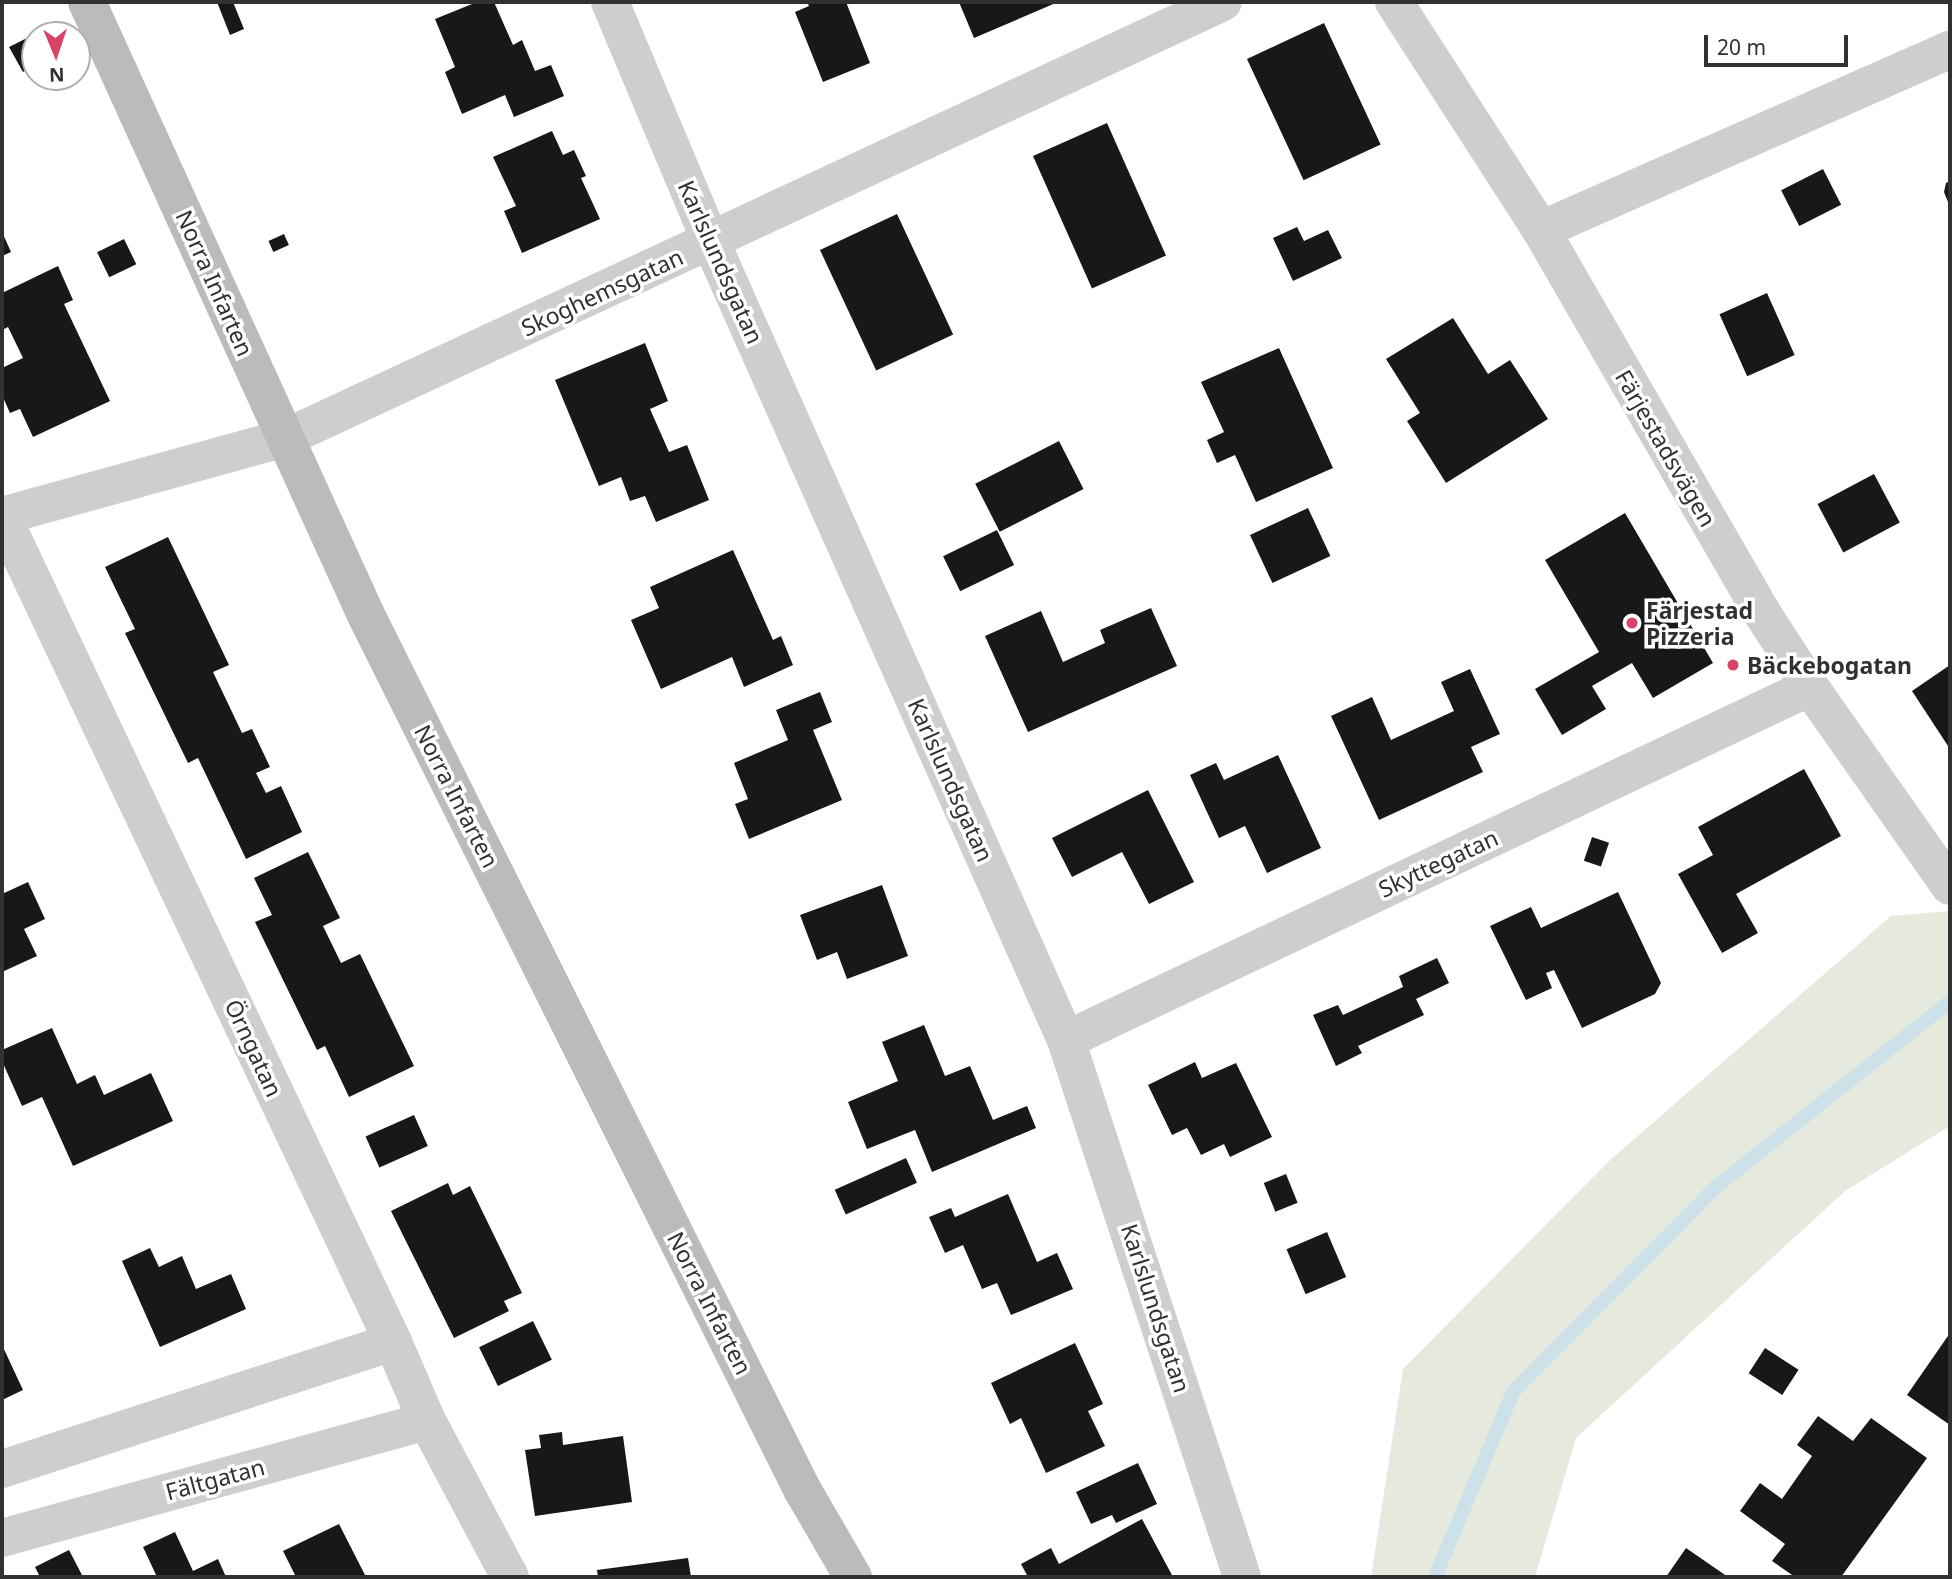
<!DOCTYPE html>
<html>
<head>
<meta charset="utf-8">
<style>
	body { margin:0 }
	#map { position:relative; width:1952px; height:1579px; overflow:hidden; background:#fff; font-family:"Noto Sans",sans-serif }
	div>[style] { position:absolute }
	.green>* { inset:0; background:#e6e9dd }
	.stream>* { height:14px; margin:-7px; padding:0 7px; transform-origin:7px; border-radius:7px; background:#cce2e8 }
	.building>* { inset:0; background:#181818; transform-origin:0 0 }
	.street>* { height:38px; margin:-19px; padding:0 19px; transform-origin:19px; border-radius:19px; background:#cecece }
	.secondary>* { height:38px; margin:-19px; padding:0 19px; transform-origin:19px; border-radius:19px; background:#bbb }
	.dots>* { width:19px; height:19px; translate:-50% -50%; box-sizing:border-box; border:4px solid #fff; border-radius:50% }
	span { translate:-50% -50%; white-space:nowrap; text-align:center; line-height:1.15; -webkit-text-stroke:7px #fff; paint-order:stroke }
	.street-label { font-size:23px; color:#313131 }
	.poi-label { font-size:23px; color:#313131; font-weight:700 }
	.left { translate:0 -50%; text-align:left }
	.frame { position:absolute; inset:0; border:4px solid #313131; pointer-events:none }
	.north { position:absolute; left:21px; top:21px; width:70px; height:70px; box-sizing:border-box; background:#fff; border:2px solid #adadad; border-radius:50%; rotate:178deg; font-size:19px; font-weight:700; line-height:28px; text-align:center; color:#313131 }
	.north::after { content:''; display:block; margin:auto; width:24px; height:32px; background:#d64468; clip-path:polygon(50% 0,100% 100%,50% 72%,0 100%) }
	.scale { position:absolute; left:1704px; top:35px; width:144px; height:32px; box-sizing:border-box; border:4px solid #313131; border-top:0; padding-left:9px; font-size:21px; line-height:24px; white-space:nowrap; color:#313131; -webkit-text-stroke:5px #fff; paint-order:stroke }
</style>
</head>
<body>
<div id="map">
	<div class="green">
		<i style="clip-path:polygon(1950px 911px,1950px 1126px,1845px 1191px,1576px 1438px,1535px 1577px,1371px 1577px,1403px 1369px,1609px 1161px,1891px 916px)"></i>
	</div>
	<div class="stream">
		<i style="left:1435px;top:1577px;width:201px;rotate:-67.1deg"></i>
		<i style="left:1513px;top:1392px;width:290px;rotate:-45.3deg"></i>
		<i style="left:1717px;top:1186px;width:298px;rotate:-38.4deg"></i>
	</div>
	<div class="building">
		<i style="clip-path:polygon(217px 2px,233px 2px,244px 29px,230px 35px)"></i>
		<i style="clip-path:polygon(477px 2px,494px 2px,513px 45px,522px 40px,535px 71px,551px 65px,564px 96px,514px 117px,505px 95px,462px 114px,445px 72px,455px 67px,435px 19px)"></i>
		<i style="clip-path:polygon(807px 2px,846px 2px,870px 63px,823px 82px,795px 12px,809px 6px)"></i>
		<i style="clip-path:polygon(959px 2px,1058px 2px,974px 38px)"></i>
		<i style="left:1324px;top:23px;width:134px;height:85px;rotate:65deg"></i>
		<i style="clip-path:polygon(31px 36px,35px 44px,35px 66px,23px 72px,9px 47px)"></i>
		<i style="left:1107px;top:123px;width:145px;height:81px;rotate:66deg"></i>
		<i style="clip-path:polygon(552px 131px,563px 155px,574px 150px,586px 176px,581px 178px,600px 219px,522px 253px,504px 211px,516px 206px,493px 157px)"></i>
		<i style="left:1823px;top:169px;width:40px;height:47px;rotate:63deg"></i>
		<i style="clip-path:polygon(1950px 181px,1950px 207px,1944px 192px,1946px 183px)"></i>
		<i style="left:897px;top:214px;width:133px;height:85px;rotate:65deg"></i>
		<i style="clip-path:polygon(1297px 227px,1304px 241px,1328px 230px,1342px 258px,1293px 281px,1273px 238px)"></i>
		<i style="clip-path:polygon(2px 232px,11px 252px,2px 256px)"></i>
		<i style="left:284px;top:234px;width:12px;height:17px;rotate:66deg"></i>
		<i style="left:124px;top:239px;width:28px;height:30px;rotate:64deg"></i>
		<i style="clip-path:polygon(58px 266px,73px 300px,64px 304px,110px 401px,33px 437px,20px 409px,10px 413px,2px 395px,2px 368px,23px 358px,8px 327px,2px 330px,2px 293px)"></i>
		<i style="left:1767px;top:293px;width:68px;height:52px;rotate:66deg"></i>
		<i style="clip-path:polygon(1453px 318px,1488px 374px,1510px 360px,1548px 419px,1446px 483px,1407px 421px,1420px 413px,1386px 359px)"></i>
		<i style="clip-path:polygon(645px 343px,668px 401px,650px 409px,669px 452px,687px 445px,709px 500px,656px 522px,645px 496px,630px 501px,621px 477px,599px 486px,555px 380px)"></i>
		<i style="clip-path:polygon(1279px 348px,1333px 468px,1256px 502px,1235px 455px,1217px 463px,1207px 440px,1224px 432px,1201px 382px)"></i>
		<i style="left:1059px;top:441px;width:54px;height:94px;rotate:63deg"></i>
		<i style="left:1874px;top:474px;width:55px;height:64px;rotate:62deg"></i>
		<i style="left:1308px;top:508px;width:53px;height:64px;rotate:65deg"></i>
		<i style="clip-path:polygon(1625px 513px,1713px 663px,1653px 698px,1632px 663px,1592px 686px,1606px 709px,1562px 735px,1535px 689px,1599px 652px,1545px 560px)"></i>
		<i style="left:997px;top:530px;width:39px;height:60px;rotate:64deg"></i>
		<i style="clip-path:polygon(168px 537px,229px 665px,213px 672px,242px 733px,252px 729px,270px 767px,256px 773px,266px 793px,281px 786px,302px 832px,246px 859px,198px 758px,188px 763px,125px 633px,135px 629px,105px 567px)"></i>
		<i style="clip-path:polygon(733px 550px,773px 640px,781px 636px,793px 665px,744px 687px,732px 657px,661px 689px,631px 620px,659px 608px,650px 587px)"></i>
		<i style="clip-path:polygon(1151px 608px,1177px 666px,1028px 732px,985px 636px,1041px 611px,1063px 662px,1105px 643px,1100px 630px)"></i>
		<i style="clip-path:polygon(1950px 665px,1950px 749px,1912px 691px)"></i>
		<i style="clip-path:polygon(1470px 669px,1500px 734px,1471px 747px,1483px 772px,1379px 820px,1331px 716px,1372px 697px,1391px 740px,1454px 711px,1441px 682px)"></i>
		<i style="clip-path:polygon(820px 692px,832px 722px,813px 730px,842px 800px,749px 839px,735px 804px,748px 799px,734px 763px,788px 740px,776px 710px)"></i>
		<i style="clip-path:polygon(1278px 755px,1321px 848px,1267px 873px,1245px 826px,1219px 838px,1190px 775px,1216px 763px,1224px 780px)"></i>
		<i style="clip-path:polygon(1804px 769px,1841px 836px,1736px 894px,1758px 933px,1722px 953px,1678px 874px,1713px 855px,1698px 827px)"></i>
		<i style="clip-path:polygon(1148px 790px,1194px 882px,1149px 904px,1122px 852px,1072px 877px,1052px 838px)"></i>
		<i style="left:1592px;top:837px;width:18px;height:25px;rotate:19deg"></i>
		<i style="clip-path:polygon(308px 852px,340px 918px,323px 926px,341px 963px,360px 954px,414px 1066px,349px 1097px,325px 1046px,317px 1050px,255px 922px,272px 915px,254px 878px)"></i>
		<i style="clip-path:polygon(28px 882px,45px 919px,24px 929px,37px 956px,2px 972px,2px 894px)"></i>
		<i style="clip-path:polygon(882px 885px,908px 956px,847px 979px,837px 952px,817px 960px,800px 915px)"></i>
		<i style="clip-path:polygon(1618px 892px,1661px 983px,1655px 994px,1582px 1028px,1554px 970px,1546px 973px,1552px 988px,1526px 1000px,1490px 926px,1531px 907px,1541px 928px)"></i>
		<i style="clip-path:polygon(1437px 958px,1449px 983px,1416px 999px,1424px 1015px,1358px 1046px,1362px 1053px,1336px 1066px,1313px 1015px,1338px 1005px,1343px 1015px,1403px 987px,1399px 976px)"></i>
		<i style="clip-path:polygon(924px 1025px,945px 1076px,970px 1066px,993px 1120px,1027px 1106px,1036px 1128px,932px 1172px,915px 1130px,867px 1149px,848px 1102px,898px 1081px,882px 1042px)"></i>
		<i style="clip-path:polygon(52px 1028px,77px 1084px,95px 1075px,104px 1095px,151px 1073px,173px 1121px,73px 1166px,42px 1097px,22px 1106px,2px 1061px,2px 1050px)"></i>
		<i style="clip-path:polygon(1195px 1062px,1202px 1078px,1236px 1063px,1272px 1137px,1230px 1157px,1224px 1144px,1201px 1155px,1187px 1128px,1172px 1135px,1148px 1085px)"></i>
		<i style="left:414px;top:1115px;width:34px;height:53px;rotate:66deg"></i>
		<i style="left:906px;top:1158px;width:27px;height:78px;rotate:66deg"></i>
		<i style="left:1286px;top:1174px;width:31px;height:24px;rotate:68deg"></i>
		<i style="clip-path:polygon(448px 1183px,453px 1195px,470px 1186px,522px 1293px,504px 1301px,509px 1311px,454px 1338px,391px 1211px)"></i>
		<i style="clip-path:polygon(1008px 1194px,1037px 1262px,1057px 1253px,1073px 1289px,1011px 1315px,997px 1283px,982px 1289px,963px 1245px,945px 1253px,929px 1217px,951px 1208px,955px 1217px)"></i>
		<i style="left:1327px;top:1232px;width:49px;height:44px;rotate:67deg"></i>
		<i style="clip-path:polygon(150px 1248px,159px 1267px,182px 1256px,196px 1289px,231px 1274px,246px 1309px,160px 1347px,122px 1261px)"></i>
		<i style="left:533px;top:1321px;width:43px;height:60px;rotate:64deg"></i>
		<i style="clip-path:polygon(1950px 1333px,1950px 1425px,1907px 1395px)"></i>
		<i style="clip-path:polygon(1075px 1343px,1103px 1404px,1088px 1411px,1105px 1446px,1046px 1473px,1021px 1418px,1010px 1424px,991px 1383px)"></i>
		<i style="clip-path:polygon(2px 1345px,23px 1390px,2px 1400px)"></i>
		<i style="left:1765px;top:1348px;width:40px;height:30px;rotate:33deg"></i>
		<i style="clip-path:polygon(1818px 1416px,1853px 1441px,1871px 1418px,1927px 1458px,1841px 1577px,1795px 1577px,1772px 1561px,1785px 1544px,1740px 1511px,1760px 1483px,1782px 1499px,1812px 1456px,1797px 1445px)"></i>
		<i style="clip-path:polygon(562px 1432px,563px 1445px,623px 1436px,632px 1502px,535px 1516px,525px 1450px,541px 1448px,539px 1435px)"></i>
		<i style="clip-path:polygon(1138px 1463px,1157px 1504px,1116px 1523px,1112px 1515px,1091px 1524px,1076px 1492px)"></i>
		<i style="clip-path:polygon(1142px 1519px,1173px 1577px,1028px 1577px,1021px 1564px,1051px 1548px,1059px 1564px)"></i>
		<i style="clip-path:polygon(339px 1524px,366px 1577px,296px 1577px,283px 1551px)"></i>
		<i style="clip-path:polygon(175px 1532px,193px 1571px,218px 1559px,226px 1577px,157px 1577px,143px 1547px)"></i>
		<i style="clip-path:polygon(1686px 1548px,1728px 1577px,1666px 1577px)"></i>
		<i style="clip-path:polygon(69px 1550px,83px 1577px,40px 1577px,35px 1567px)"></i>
		<i style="clip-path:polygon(688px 1558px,691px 1577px,598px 1577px,597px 1570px)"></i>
	</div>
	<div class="street">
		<i style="left:610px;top:2px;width:260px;rotate:67.2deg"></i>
		<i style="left:711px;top:242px;width:873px;rotate:66.02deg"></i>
		<i style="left:1066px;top:1040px;width:565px;rotate:71.85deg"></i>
		<i style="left:1394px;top:2px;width:271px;rotate:57.2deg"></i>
		<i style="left:1541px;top:230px;width:442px;rotate:60deg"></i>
		<i style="left:1762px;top:613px;width:88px;rotate:57deg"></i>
		<i style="left:1810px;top:687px;width:243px;rotate:54.9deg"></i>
		<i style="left:1541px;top:230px;width:447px;rotate:-23.8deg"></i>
		<i style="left:1066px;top:1040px;width:823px;rotate:-25.38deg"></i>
		<i style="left:2px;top:1469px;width:411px;rotate:-18deg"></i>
		<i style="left:2px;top:1538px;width:441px;rotate:-15.4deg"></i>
		<i style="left:510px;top:1577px;width:177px;rotate:-118deg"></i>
		<i style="left:427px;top:1421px;width:86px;rotate:-113.3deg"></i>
		<i style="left:393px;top:1342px;width:914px;rotate:-115.33deg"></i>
		<i style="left:2px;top:516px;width:294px;rotate:-15.4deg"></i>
		<i style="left:285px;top:438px;width:1034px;rotate:-24.93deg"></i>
	</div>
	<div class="secondary">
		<i style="left:87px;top:2px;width:674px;rotate:65.53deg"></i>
		<i style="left:366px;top:615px;width:977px;rotate:63.49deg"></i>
		<i style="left:802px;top:1489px;width:102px;rotate:59.9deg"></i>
	</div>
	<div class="dots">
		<i style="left:1632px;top:623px;background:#d64468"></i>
		<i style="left:1733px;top:665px;background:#d64468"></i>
	</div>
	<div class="street-label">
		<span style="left:721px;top:262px;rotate:66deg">Karlslundsgatan</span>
		<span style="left:215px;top:283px;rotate:66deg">Norra Infarten</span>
		<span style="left:602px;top:292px;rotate:-25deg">Skoghemsgatan</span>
		<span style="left:1666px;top:448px;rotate:60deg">Färjestadsvägen</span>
		<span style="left:951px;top:780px;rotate:66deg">Karlslundsgatan</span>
		<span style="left:457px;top:796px;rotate:63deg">Norra Infarten</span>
		<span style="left:1438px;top:863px;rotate:-25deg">Skyttegatan</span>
		<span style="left:254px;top:1048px;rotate:65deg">Örngatan</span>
		<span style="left:710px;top:1303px;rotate:63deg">Norra Infarten</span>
		<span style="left:1156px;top:1308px;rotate:72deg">Karlslundsgatan</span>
		<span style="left:215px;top:1479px;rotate:-15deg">Fältgatan</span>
	</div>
	<div class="poi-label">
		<span class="left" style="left:1646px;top:623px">Färjestad<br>Pizzeria</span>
		<span class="left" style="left:1747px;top:665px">Bäckebogatan</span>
	</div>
	<div class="frame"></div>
	<div class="north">N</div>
	<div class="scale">20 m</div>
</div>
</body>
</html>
